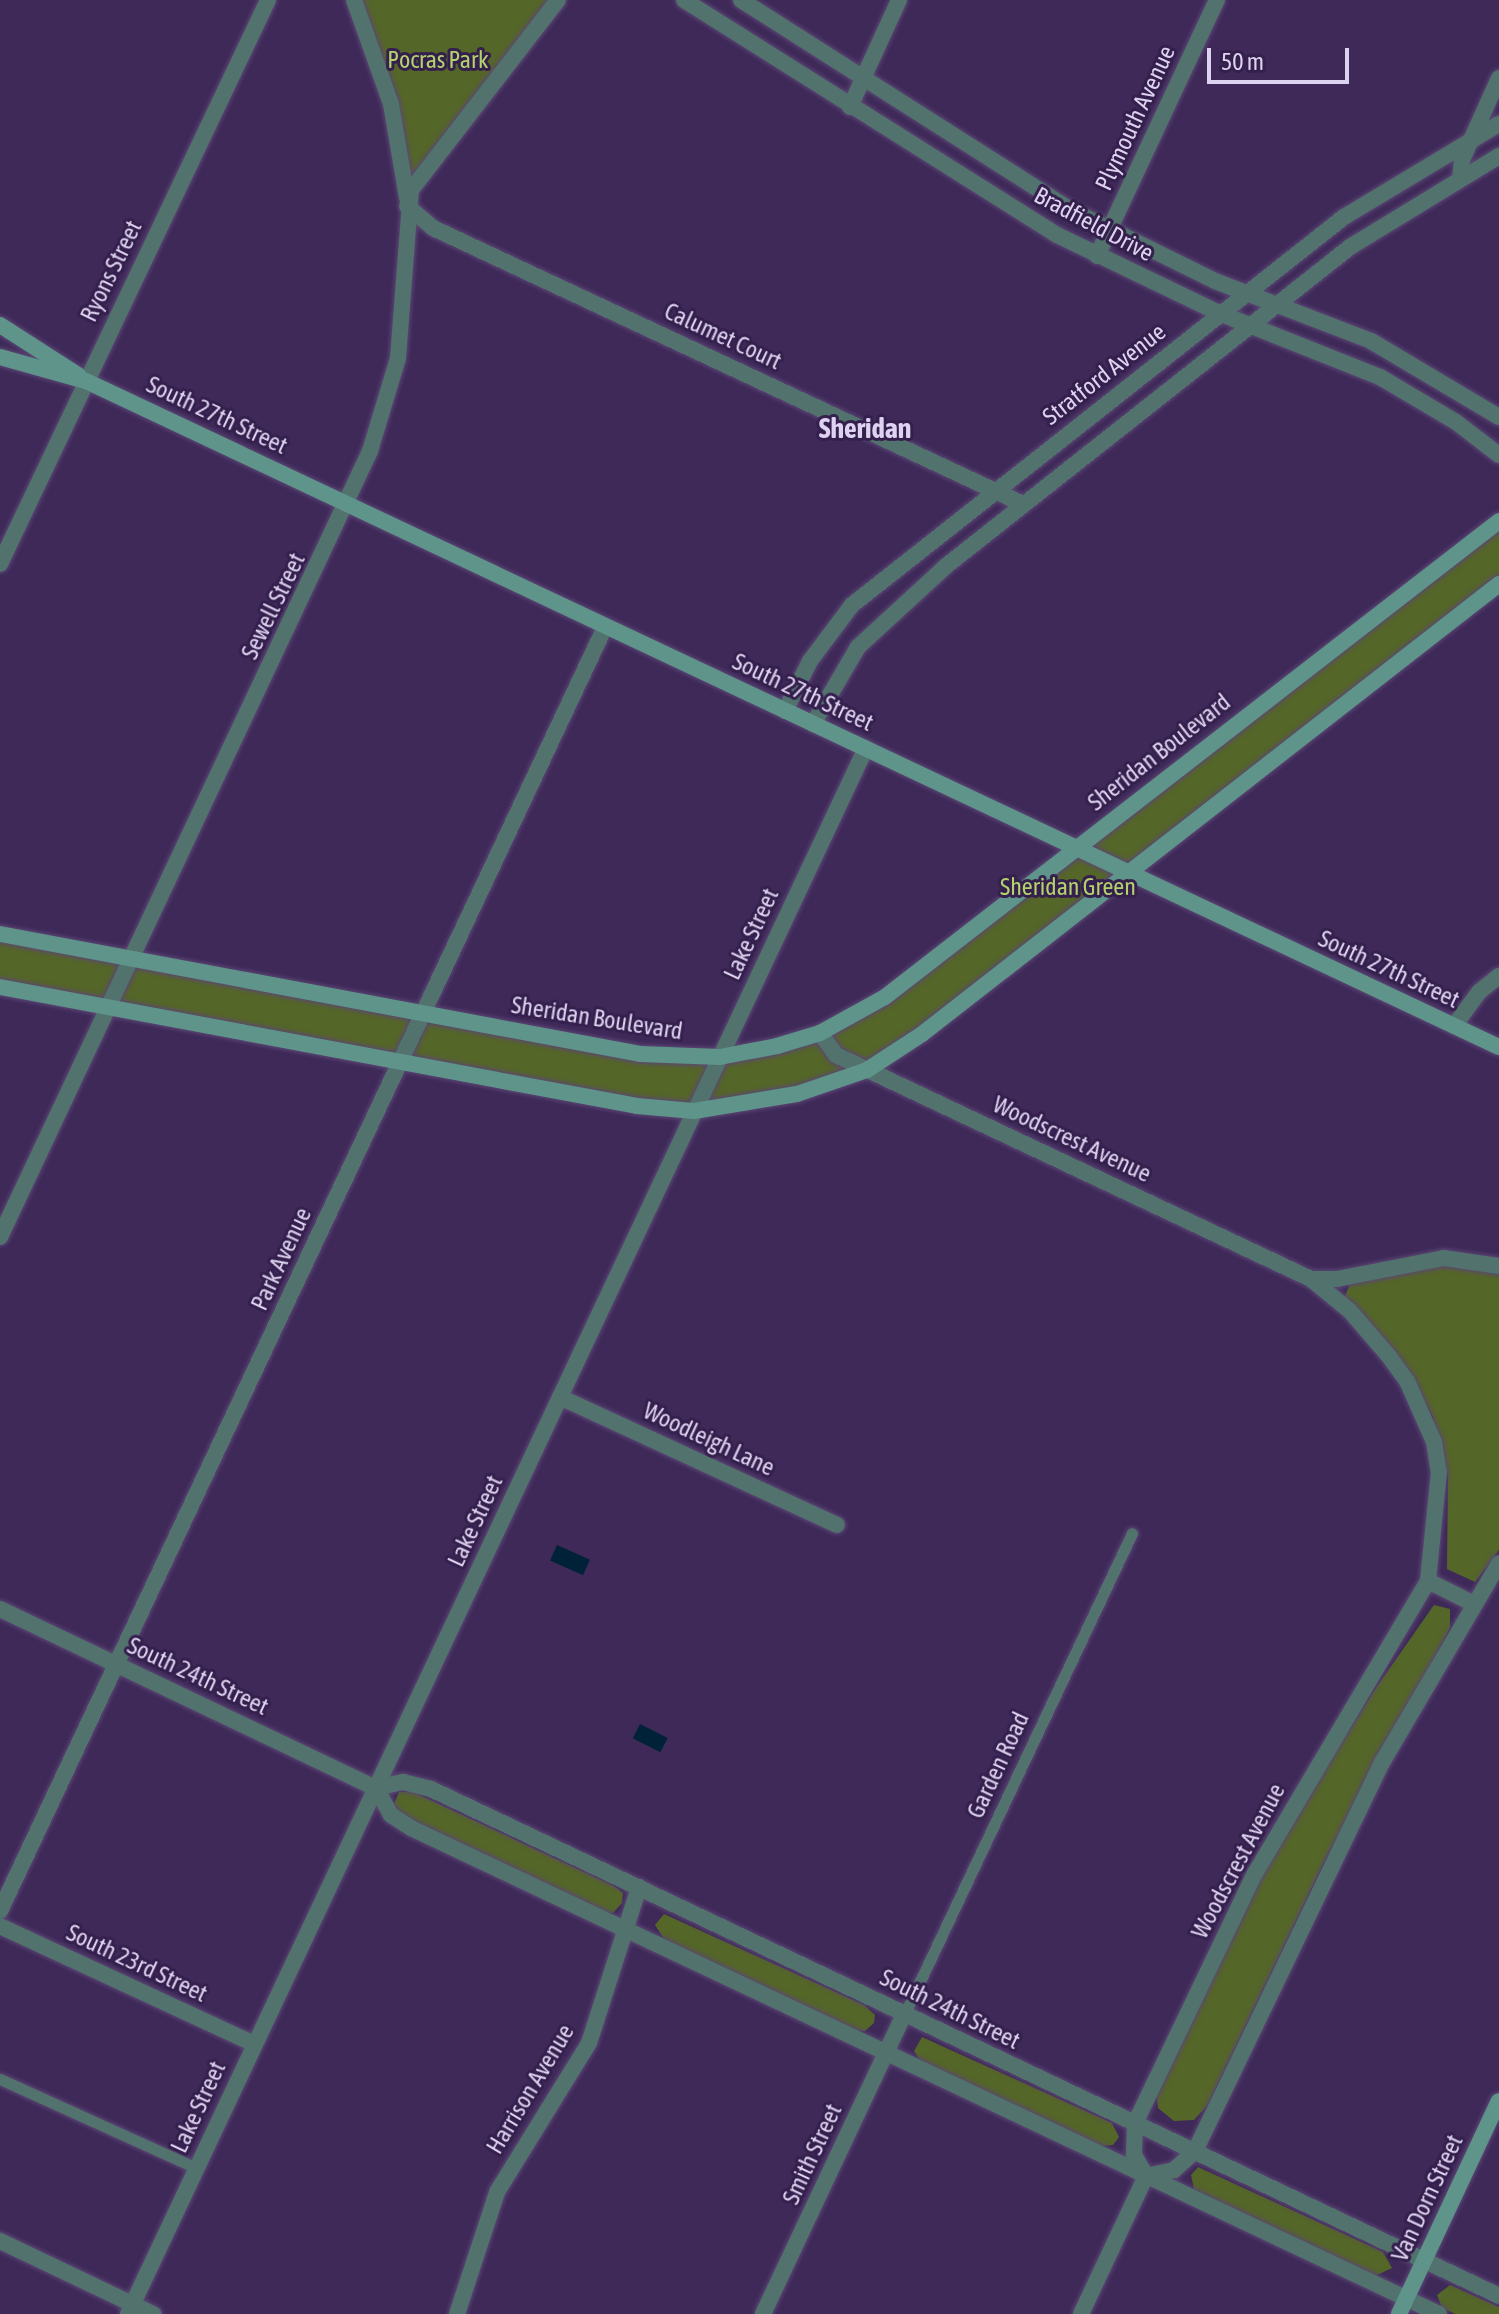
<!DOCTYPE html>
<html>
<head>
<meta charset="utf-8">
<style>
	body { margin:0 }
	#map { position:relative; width:1499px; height:2314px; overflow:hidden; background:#3e2959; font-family:"Asap Condensed",sans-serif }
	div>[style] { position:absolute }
	.green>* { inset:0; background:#556629 }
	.water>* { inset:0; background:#002239; transform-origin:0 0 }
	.roads { filter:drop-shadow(0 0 2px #5b4774) drop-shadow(0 0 2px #5b4774) }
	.lane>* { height:11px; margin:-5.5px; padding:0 5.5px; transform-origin:5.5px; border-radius:5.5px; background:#52726d }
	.street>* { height:16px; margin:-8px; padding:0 8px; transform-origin:8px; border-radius:8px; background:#52726d }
	.secondary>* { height:16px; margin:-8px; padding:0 8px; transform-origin:8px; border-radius:8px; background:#5f948b }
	span { translate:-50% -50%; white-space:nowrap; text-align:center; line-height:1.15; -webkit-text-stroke:6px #341f4d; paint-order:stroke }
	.park-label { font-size:24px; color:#b3d16d }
	.street-label { font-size:24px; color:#ddd2ef }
	.quarter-label { font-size:28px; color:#ddd2ef; font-weight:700 }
	.scale { position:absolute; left:1207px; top:48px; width:142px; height:36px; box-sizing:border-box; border:4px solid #ddd2ef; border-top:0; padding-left:10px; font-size:24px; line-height:28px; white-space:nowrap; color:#ddd2ef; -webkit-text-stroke:6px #341f4d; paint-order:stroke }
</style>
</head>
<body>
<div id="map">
	<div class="green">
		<i style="clip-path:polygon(354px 0,558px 0,411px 190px)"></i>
		<i style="clip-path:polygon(1499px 521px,1499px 584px,867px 1070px,694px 1111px,0 987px,0 934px,640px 1054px,720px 1057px,854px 1015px)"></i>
		<i style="clip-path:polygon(1438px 1265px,1499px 1274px,1499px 1550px,1475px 1582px,1447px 1569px,1448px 1475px,1433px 1417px,1415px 1383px,1344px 1298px,1350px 1284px)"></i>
		<i style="clip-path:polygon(1434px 1605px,1450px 1609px,1450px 1628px,1326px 1858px,1207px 2106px,1194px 2120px,1174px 2121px,1158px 2108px,1156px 2090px,1249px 1894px,1373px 1692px)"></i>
		<i style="clip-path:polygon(399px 1792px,413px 1792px,614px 1886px,623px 1893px,622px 1903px,613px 1913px,604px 1912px,401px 1814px,394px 1804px)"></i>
		<i style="clip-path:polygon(664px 1914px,864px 2005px,875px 2015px,874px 2023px,865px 2031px,856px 2030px,664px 1939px,655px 1925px)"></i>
		<i style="clip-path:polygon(922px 2037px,1112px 2123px,1119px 2137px,1113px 2145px,1102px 2146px,921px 2061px,914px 2051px)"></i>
		<i style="clip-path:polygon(1198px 2167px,1383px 2252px,1392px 2268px,1375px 2276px,1194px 2189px,1191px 2175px)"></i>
		<i style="clip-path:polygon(1450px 2285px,1499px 2307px,1499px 2314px,1455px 2314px,1442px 2308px,1437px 2295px)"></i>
	</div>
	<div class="water">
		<i style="left:557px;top:1545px;width:36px;height:17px;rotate:24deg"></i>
		<i style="left:640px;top:1724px;width:31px;height:16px;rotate:27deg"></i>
	</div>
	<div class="roads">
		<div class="lane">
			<i style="left:904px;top:2015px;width:533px;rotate:-64.68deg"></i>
			<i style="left:0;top:2079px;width:215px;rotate:24.4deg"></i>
		</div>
		<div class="street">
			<i style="left:354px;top:0;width:110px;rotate:70.4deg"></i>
			<i style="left:391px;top:104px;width:95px;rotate:80.3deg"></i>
			<i style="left:684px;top:0;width:439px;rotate:32.2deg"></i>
			<i style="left:1055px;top:234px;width:182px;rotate:25.7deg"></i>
			<i style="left:1219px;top:313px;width:173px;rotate:21.7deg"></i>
			<i style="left:1380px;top:377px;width:88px;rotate:30.6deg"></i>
			<i style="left:1456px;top:422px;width:54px;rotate:37.5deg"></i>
			<i style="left:741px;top:0;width:391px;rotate:32.5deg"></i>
			<i style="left:1071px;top:210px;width:161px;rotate:26.2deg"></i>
			<i style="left:1215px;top:281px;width:167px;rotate:21deg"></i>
			<i style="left:1371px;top:341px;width:149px;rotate:30.7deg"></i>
			<i style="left:850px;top:107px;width:118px;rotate:-65.4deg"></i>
			<i style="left:1460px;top:179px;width:19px;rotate:-84deg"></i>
			<i style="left:1462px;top:160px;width:90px;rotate:-65.7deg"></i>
			<i style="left:407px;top:206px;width:34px;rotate:40deg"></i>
			<i style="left:433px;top:228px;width:651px;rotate:25.07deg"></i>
			<i style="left:1097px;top:256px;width:283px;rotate:-64.9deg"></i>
			<i style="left:0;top:564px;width:624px;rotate:-64.58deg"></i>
			<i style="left:785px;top:711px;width:56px;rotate:-63.4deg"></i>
			<i style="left:810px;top:661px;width:70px;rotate:-53.1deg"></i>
			<i style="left:852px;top:605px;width:627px;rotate:-38.26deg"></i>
			<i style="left:1344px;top:217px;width:181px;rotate:-31deg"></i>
			<i style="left:813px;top:724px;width:89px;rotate:-59.7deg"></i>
			<i style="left:858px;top:647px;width:120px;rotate:-42.6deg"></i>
			<i style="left:946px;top:566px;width:515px;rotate:-38.29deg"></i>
			<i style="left:1350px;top:247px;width:175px;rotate:-31.4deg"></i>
			<i style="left:1454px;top:1026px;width:42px;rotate:-53.7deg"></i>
			<i style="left:1479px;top:992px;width:26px;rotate:-39deg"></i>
			<i style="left:820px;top:1033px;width:27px;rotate:54deg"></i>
			<i style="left:836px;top:1055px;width:525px;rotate:25.25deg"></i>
			<i style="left:1311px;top:1279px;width:50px;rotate:39.4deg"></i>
			<i style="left:1350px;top:1311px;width:58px;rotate:49.2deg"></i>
			<i style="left:1388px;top:1355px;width:32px;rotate:54deg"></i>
			<i style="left:1407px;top:1381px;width:67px;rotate:66.1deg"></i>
			<i style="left:1434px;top:1442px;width:30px;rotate:81deg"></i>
			<i style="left:1439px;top:1472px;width:110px;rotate:95.8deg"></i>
			<i style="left:1428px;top:1581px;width:339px;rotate:120.6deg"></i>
			<i style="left:1255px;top:1873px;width:278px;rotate:115.6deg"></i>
			<i style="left:1135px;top:2124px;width:31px;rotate:92deg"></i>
			<i style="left:1134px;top:2155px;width:24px;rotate:60deg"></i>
			<i style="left:0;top:1237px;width:869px;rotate:-64.79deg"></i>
			<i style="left:370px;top:451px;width:97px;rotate:-73.2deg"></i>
			<i style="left:398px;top:358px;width:169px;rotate:-85.6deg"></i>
			<i style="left:411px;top:190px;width:240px;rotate:-52.3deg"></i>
			<i style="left:1311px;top:1279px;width:26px"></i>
			<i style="left:1337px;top:1279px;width:109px;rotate:-11.1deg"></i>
			<i style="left:1444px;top:1258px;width:56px;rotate:8.3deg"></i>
			<i style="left:560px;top:1397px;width:305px;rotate:24.8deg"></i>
			<i style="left:1428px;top:1581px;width:49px;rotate:26.6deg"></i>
			<i style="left:0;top:1609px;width:416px;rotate:25.5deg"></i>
			<i style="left:376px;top:1788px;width:28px;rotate:-13deg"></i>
			<i style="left:403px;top:1782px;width:29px;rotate:14deg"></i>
			<i style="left:431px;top:1789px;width:1182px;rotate:25.39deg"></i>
			<i style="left:376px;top:1788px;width:31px;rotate:61deg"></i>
			<i style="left:391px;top:1815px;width:24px;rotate:33deg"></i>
			<i style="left:411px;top:1828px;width:1137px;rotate:25.3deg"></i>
			<i style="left:0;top:1911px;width:1419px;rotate:-64.77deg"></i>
			<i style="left:0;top:1926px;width:280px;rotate:24.9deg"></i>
			<i style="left:1146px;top:2176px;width:29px;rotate:-12deg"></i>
			<i style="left:1174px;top:2170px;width:28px;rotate:-42deg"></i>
			<i style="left:1195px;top:2151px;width:433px;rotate:-64.3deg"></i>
			<i style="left:1383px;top:1761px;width:229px;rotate:-59.6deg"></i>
			<i style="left:0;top:2241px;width:170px;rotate:25.5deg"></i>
			<i style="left:128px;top:2314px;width:1731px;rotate:-64.77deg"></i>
			<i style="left:457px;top:2314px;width:128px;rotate:-71.8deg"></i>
			<i style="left:497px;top:2192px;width:175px;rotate:-58.3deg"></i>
			<i style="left:589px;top:2043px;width:164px;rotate:-72.2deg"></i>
			<i style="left:763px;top:2314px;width:331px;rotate:-64.8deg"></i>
			<i style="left:1081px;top:2314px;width:153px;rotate:-64.8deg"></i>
		</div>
		<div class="secondary">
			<i style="left:0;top:325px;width:93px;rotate:32.7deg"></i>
			<i style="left:0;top:357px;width:89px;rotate:15.6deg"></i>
			<i style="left:86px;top:381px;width:1562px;rotate:25.24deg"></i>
			<i style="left:0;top:934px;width:651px;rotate:10.62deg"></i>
			<i style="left:640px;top:1054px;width:80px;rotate:2.1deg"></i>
			<i style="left:720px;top:1057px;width:58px;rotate:-10.9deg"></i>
			<i style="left:777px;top:1046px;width:45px;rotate:-16.8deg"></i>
			<i style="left:820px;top:1033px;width:74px;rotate:-29deg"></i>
			<i style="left:885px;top:997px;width:777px;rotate:-37.78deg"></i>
			<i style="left:0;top:987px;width:648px;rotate:10.58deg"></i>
			<i style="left:637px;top:1106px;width:57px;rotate:5deg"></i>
			<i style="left:694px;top:1111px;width:104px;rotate:-9.4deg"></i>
			<i style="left:797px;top:1094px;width:74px;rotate:-18.9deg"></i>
			<i style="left:867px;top:1070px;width:66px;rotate:-33.2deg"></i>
			<i style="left:922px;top:1034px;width:732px;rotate:-37.95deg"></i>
			<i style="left:1399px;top:2314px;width:235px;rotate:-64.9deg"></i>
		</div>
	</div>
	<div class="park-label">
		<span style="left:438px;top:60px">Pocras Park</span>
		<span style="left:1068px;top:887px">Sheridan Green</span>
	</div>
	<div class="street-label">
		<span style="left:1135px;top:118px;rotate:-65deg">Plymouth Avenue</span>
		<span style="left:1094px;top:224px;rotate:28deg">Bradfield Drive</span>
		<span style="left:111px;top:271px;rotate:-64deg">Ryons Street</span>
		<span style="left:723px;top:336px;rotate:25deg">Calumet Court</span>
		<span style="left:1104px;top:374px;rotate:-38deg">Stratford Avenue</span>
		<span style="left:217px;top:415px;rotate:25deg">South 27th Street</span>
		<span style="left:273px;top:606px;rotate:-64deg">Sewell Street</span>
		<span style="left:803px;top:692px;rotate:25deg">South 27th Street</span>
		<span style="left:1159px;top:752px;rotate:-38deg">Sheridan Boulevard</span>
		<span style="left:751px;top:934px;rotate:-65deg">Lake Street</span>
		<span style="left:1389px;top:969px;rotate:25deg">South 27th Street</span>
		<span style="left:597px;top:1018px;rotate:9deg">Sheridan Boulevard</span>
		<span style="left:1072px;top:1139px;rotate:25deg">Woodscrest Avenue</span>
		<span style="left:281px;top:1259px;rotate:-65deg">Park Avenue</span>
		<span style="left:709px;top:1439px;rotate:25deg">Woodleigh Lane</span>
		<span style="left:475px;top:1521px;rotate:-65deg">Lake Street</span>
		<span style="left:198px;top:1676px;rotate:25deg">South 24th Street</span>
		<span style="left:998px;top:1765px;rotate:-65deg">Garden Road</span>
		<span style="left:1238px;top:1861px;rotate:-62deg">Woodscrest Avenue</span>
		<span style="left:137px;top:1963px;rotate:25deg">South 23rd Street</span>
		<span style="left:950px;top:2009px;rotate:26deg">South 24th Street</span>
		<span style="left:530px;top:2089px;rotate:-59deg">Harrison Avenue</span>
		<span style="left:198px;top:2107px;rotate:-65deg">Lake Street</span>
		<span style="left:812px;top:2154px;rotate:-65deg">Smith Street</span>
		<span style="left:1427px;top:2198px;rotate:-65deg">Van Dorn Street</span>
	</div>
	<div class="quarter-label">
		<span style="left:865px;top:428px">Sheridan</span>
	</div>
	<div class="scale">50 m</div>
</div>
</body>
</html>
